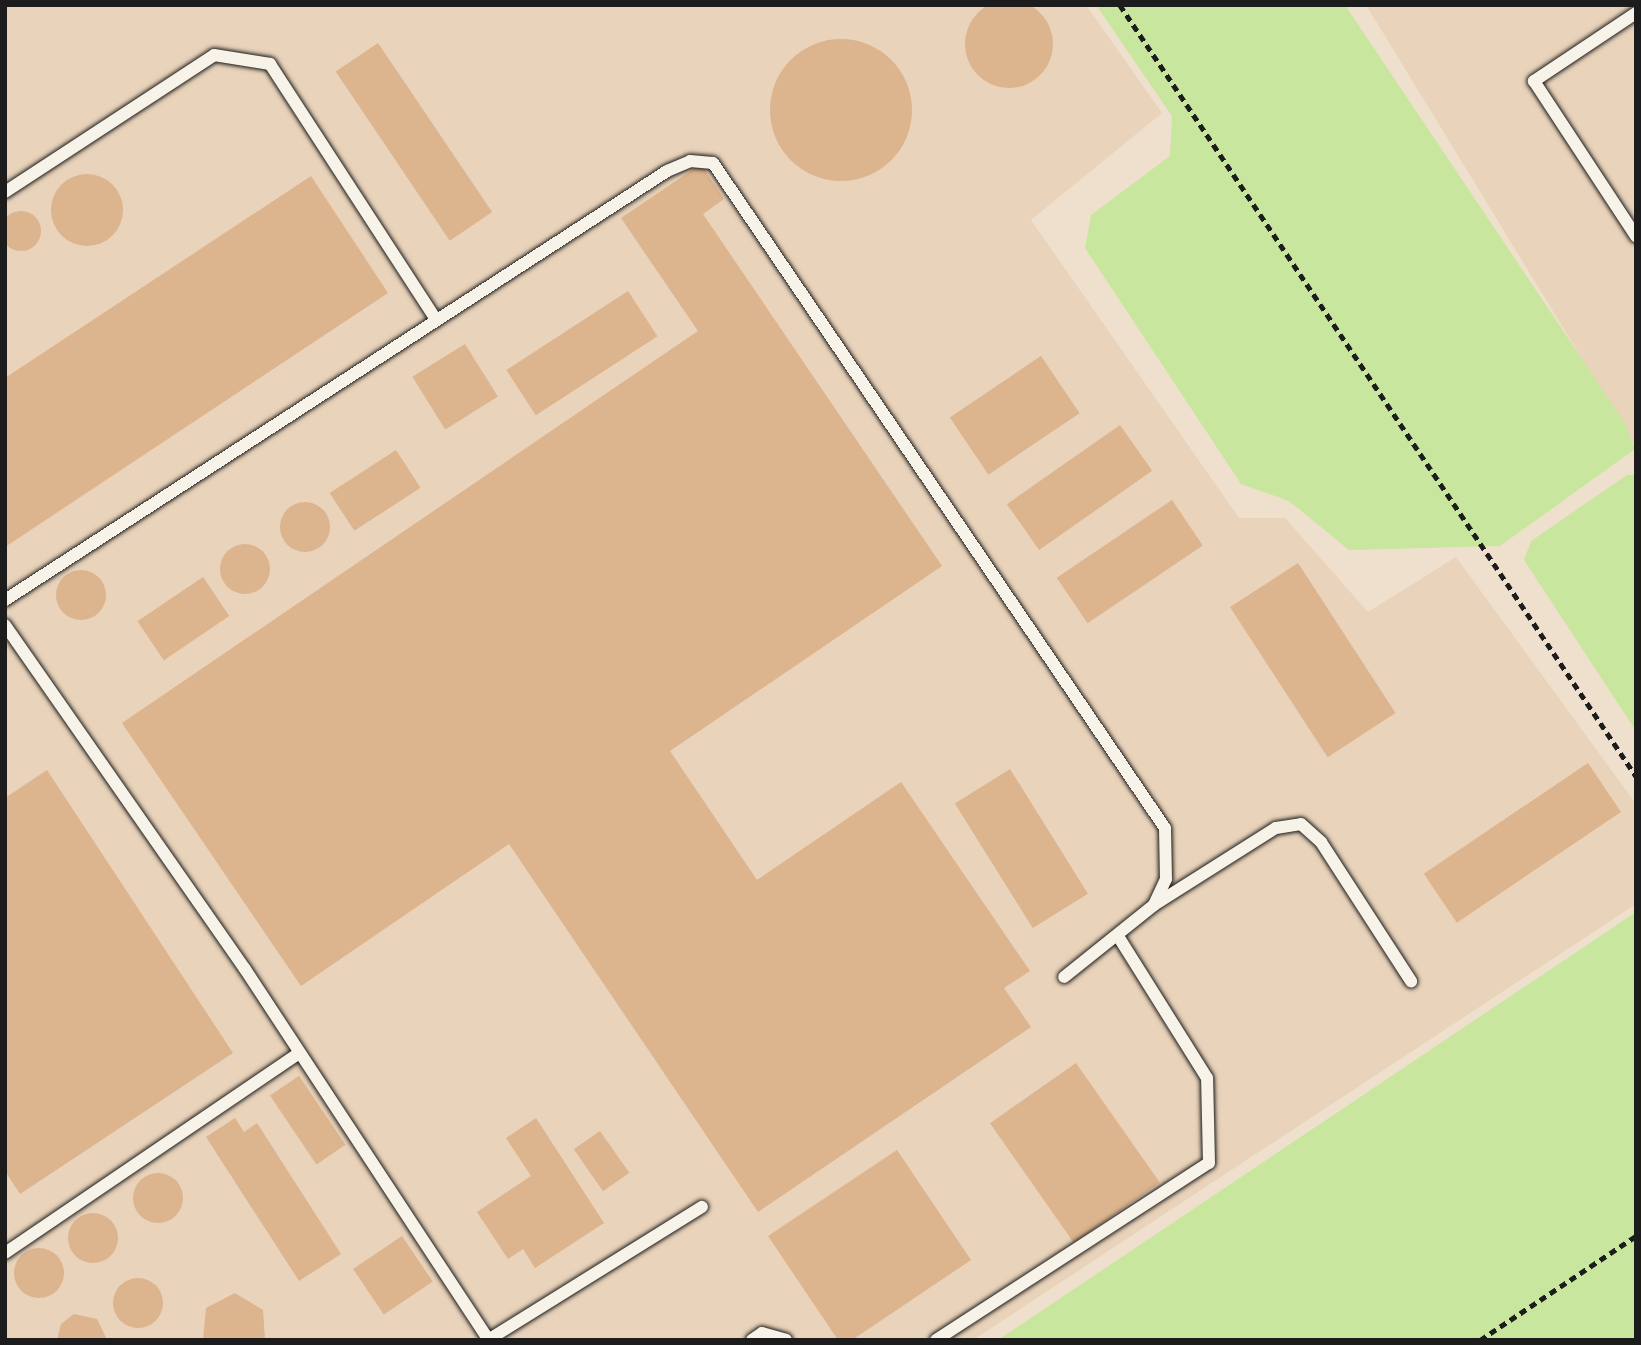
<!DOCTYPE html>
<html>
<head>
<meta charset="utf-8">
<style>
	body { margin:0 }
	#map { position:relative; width:1641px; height:1345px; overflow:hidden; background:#efe0cd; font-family:Sriracha,sans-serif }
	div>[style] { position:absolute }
	.built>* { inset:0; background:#e9d3ba }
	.green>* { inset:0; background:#c8e69d }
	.building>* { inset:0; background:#dcb48d; transform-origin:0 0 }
	.round { border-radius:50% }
	.path>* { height:4.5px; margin-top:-2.25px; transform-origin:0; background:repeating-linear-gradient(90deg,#1c1c1c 0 7px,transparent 0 12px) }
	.roads { filter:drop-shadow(0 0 2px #1c1c1c) drop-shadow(0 0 2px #1c1c1c) }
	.lane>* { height:12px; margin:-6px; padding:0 6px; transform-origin:6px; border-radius:6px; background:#f7f3e8 }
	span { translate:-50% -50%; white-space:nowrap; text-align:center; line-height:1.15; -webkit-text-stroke:5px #f7f3e8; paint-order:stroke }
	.frame { position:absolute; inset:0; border:7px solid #1c1c1c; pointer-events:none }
</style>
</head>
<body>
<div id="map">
	<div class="built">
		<i style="clip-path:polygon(5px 5px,1086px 5px,1162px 113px,1031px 220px,1239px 518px,1285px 518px,1368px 612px,1456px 557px,1636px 804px,1636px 904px,973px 1340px,5px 1340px)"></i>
		<i style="clip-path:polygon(1366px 5px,1636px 5px,1636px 447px)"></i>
	</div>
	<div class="green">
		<i style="clip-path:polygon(1096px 5px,1345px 5px,1625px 423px,1635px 449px,1500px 546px,1349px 550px,1289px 501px,1241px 484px,1085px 248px,1091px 215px,1170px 156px,1172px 116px)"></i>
		<i style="clip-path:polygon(1627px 475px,1636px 475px,1636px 731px,1524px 560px,1531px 541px)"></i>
		<i style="clip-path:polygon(1636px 912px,1636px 1340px,998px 1340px)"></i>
	</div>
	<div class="building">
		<i class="round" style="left:965px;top:0;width:88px;height:88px"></i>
		<i class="round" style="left:770px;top:39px;width:142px;height:142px"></i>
		<i style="left:378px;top:43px;width:204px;height:51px;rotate:56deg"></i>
		<i style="clip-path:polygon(701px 164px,724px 199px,703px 214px,942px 566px,670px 751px,757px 880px,901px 782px,1030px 971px,1004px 988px,1031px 1027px,758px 1212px,509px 844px,301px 986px,122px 723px,698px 331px,621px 218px)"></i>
		<i class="round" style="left:51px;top:174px;width:72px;height:72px"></i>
		<i style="clip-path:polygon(311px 176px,388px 293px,5px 547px,5px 378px)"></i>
		<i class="round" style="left:1px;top:211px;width:40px;height:40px"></i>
		<i style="left:628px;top:291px;width:54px;height:145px;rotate:57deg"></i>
		<i style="left:465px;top:344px;width:62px;height:62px;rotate:58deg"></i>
		<i style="left:1041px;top:356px;width:69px;height:110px;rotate:56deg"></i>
		<i style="left:1120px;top:425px;width:56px;height:138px;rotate:55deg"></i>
		<i style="left:396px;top:450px;width:45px;height:79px;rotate:57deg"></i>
		<i style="left:1172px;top:500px;width:55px;height:139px;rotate:56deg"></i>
		<i class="round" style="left:280px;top:502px;width:50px;height:50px"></i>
		<i class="round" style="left:220px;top:544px;width:50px;height:50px"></i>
		<i style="left:1298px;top:563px;width:179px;height:81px;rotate:57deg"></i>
		<i class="round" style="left:56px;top:570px;width:50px;height:50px"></i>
		<i style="left:203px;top:577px;width:47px;height:79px;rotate:56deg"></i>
		<i style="left:1588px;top:763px;width:59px;height:198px;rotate:56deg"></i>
		<i style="left:1010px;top:769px;width:147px;height:65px;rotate:58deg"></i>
		<i style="clip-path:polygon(47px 770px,233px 1053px,20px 1194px,5px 1171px,5px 798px)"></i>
		<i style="left:1076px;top:1063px;width:146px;height:105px;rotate:55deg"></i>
		<i style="left:299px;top:1076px;width:83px;height:35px;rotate:56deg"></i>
		<i style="clip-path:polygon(235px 1118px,244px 1132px,257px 1123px,341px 1254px,299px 1281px,206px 1137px)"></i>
		<i style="clip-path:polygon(536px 1118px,604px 1223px,535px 1268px,523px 1249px,508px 1259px,477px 1212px,531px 1176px,506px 1138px)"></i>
		<i style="left:600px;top:1131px;width:51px;height:32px;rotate:55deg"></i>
		<i style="clip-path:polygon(897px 1150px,971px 1260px,852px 1340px,838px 1340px,768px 1236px)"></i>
		<i class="round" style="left:133px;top:1173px;width:50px;height:50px"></i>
		<i class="round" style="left:68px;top:1213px;width:50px;height:50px"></i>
		<i style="left:402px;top:1236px;width:55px;height:59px;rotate:56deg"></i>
		<i class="round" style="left:14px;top:1248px;width:50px;height:50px"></i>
		<i class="round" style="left:113px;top:1278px;width:50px;height:50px"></i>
		<i style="clip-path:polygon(235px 1293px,263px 1310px,265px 1340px,203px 1340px,206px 1308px)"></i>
		<i style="clip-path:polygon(74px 1314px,97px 1319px,107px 1340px,57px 1340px,61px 1324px)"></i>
	</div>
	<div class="path">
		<i style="left:1120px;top:5px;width:928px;rotate:56.21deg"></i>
		<i style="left:1480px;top:1340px;width:187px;rotate:-33.7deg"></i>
	</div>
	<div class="roads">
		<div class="lane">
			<i style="left:1636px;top:13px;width:123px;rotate:146.3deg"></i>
			<i style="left:1534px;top:81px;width:186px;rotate:56.7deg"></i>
			<i style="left:5px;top:192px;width:250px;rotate:-33.2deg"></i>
			<i style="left:214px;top:55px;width:57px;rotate:9.1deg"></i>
			<i style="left:270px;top:64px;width:305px;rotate:57deg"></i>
			<i style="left:5px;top:600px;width:789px;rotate:-32.94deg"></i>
			<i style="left:667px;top:171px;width:25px;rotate:-23deg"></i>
			<i style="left:690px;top:161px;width:23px;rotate:5deg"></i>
			<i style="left:713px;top:163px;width:804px;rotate:55.8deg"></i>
			<i style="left:1165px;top:828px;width:51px;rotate:88.9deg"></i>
			<i style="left:1166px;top:879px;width:29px;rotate:115deg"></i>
			<i style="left:1154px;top:905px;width:115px;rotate:141.3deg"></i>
			<i style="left:5px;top:625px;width:419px;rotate:55.1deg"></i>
			<i style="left:245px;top:969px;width:444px;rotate:56.7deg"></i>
			<i style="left:1154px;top:905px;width:144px;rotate:-32.3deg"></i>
			<i style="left:1276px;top:828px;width:25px;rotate:-9deg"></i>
			<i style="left:1301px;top:824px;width:27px;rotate:42deg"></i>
			<i style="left:1321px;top:842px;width:166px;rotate:57.1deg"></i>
			<i style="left:5px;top:1253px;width:356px;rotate:-34.2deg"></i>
			<i style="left:488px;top:1340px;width:252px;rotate:-31.9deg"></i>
			<i style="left:752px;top:1340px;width:12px;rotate:-35deg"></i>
			<i style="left:762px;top:1333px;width:25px;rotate:16deg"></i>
			<i style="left:936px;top:1340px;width:325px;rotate:-33deg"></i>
			<i style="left:1209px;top:1163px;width:85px;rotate:-91.3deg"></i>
			<i style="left:1207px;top:1078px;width:168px;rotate:-122.1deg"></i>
		</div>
	</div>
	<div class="frame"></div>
</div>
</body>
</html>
